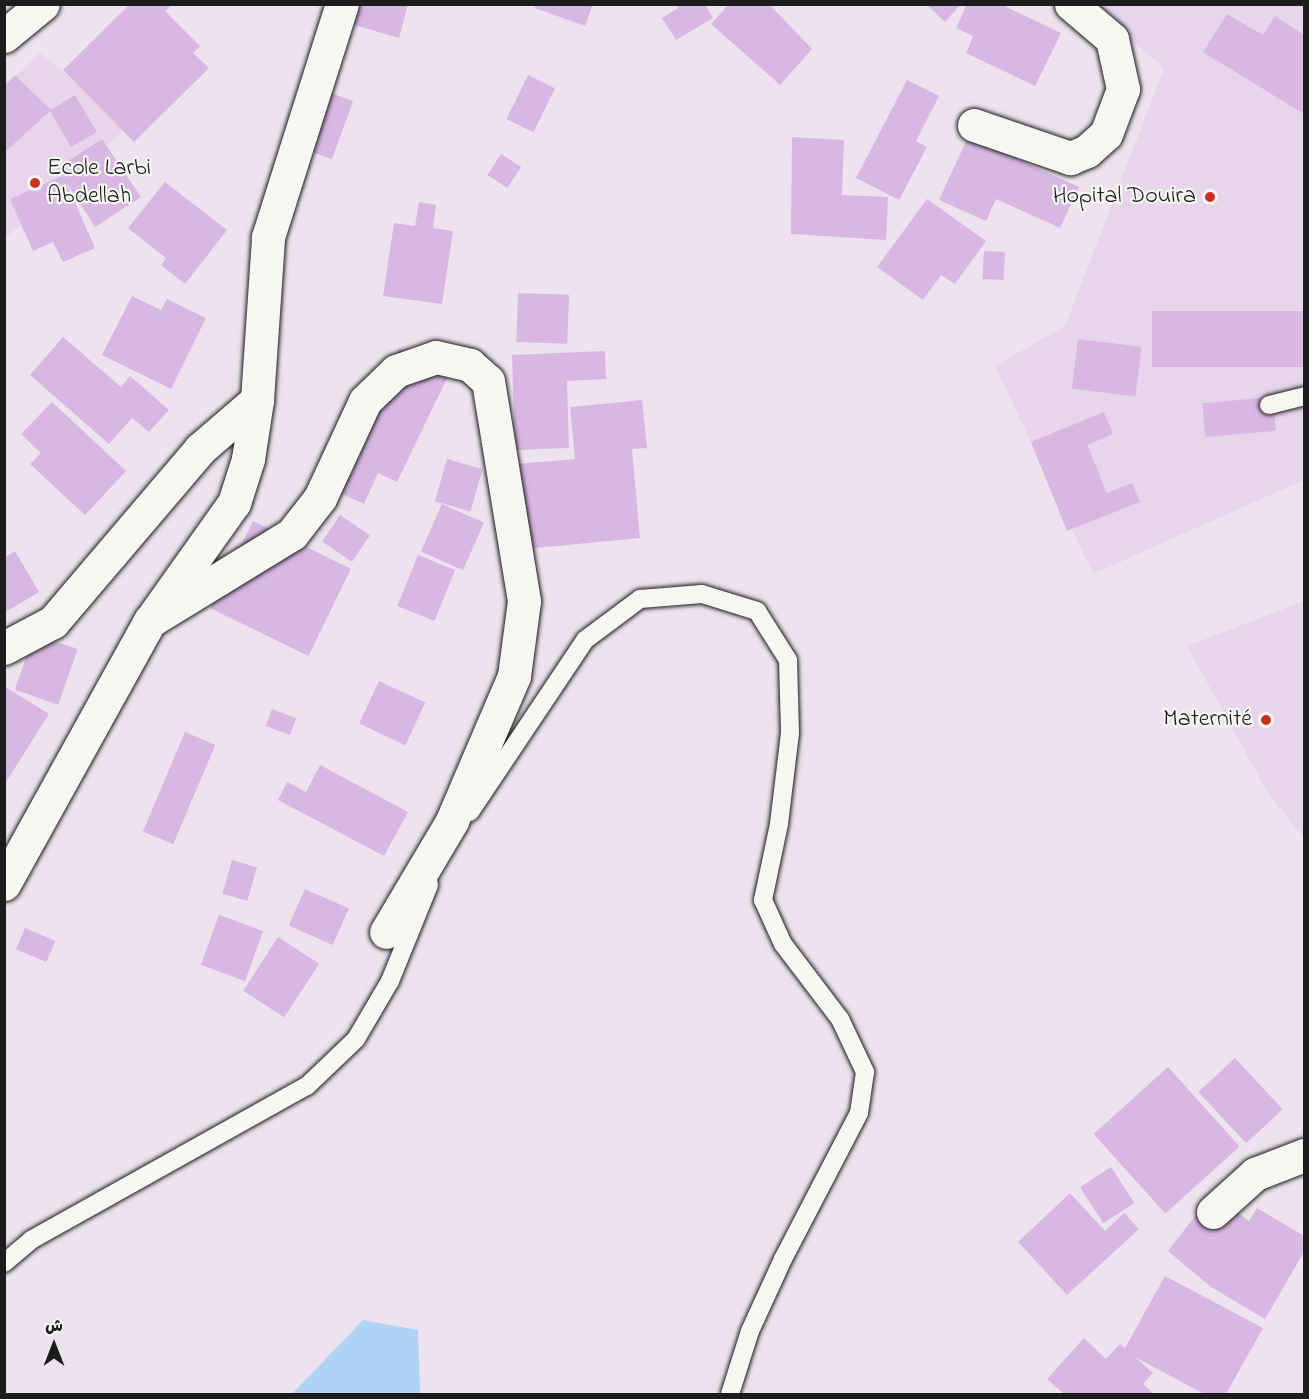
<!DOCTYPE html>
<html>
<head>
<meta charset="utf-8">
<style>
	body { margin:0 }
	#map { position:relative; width:1309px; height:1399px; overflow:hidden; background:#ede3ee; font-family:"Indie Flower","Playpen Sans Arabic",sans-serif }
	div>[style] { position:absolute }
	.built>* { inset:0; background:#e7d6eb }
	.water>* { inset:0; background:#afd2f7 }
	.building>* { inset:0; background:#d8b7e3; transform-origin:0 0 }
	.roads { filter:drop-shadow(0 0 2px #1c1c1c) drop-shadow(0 0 2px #1c1c1c) }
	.lane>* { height:18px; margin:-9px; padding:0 9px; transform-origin:9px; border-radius:9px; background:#f6f6f2 }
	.street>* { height:33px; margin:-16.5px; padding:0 16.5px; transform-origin:16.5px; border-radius:16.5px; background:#f6f6f2 }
	.dots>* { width:16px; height:16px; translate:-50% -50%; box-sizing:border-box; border:3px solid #f6f6f2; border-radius:50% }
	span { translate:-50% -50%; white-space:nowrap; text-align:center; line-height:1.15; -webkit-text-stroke:4.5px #f6f6f2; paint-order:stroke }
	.poi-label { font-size:24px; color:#1c1c1c }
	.left { translate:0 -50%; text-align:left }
	.right { translate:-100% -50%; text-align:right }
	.frame { position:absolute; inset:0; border:6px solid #1c1c1c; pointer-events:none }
	.north { position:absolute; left:24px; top:1315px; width:60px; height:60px; -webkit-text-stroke:4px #f6f6f2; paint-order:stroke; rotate:0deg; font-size:16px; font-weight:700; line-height:24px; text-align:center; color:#1c1c1c }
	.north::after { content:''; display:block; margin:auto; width:21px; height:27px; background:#1c1c1c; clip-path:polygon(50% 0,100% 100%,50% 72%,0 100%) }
</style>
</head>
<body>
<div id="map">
	<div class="built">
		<i style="clip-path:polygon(1090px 5px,1304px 5px,1304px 480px,1093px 574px,995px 366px,1065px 326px,1164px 68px)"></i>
		<i style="clip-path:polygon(40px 52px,127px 127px,5px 239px,5px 86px)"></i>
		<i style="clip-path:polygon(1304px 601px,1304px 838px,1268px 793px,1187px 646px)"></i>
	</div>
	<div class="water">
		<i style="clip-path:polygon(363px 1320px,418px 1330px,420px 1394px,292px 1394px)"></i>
	</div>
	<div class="building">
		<i style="clip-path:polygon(130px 4px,172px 4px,165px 11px,200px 46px,193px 53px,209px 68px,134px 142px,63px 70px)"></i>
		<i style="clip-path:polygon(354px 4px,408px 4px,399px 38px,348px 23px)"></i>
		<i style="clip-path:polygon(536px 4px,593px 4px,585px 26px,535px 8px)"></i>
		<i style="clip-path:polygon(676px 4px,705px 4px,713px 18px,676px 40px,662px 18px,678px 8px)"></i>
		<i style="clip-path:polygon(729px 4px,769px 4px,812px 49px,780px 85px,711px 24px)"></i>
		<i style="clip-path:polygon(926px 4px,961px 4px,945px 22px)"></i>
		<i style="clip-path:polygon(967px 4px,1000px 4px,1061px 33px,1035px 86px,966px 53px,973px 36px,956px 28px)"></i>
		<i style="clip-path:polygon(1227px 14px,1263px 35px,1275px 16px,1304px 35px,1304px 114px,1203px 52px)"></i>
		<i style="clip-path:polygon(15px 75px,51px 110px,75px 95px,97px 132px,71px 147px,50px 111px,4px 153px,4px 86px)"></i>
		<i style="left:528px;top:75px;width:30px;height:49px;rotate:26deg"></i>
		<i style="clip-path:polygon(907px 80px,939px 96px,916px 141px,927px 147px,899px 200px,856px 178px)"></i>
		<i style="left:323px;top:90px;width:32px;height:62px;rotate:20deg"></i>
		<i style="clip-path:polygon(792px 137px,844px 140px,842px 195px,888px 197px,886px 240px,791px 234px)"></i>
		<i style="clip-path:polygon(968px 137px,1079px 187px,1060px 228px,996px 199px,986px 221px,939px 200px)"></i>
		<i style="clip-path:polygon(102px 139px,141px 197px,95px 227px,66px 182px,95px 248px,63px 262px,53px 242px,33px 251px,10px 199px,62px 176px,57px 168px)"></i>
		<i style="left:501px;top:154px;width:24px;height:25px;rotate:33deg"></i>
		<i style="clip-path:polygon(165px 182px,227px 230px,185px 284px,161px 265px,166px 258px,128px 228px)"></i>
		<i style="clip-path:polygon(927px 199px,986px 241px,955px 284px,941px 275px,923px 300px,877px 267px)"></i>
		<i style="clip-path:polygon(419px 202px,436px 205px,433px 228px,453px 231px,442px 304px,383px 296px,394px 223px,415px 226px)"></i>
		<i style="left:984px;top:251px;width:21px;height:28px;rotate:3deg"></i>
		<i style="left:518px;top:293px;width:51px;height:49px;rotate:2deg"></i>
		<i style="clip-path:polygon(132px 296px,161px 310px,167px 299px,206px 318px,171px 389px,102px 355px)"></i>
		<i style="left:1304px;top:311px;width:56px;height:152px;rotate:90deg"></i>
		<i style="clip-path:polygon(63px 337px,121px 387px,130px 376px,169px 410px,149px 432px,132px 418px,109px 444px,30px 375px)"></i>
		<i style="left:1078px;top:339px;width:64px;height:50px;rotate:7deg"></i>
		<i style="clip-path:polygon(399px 348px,450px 372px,397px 482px,378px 473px,364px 504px,318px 483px,339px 474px)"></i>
		<i style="clip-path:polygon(605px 351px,606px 379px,567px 381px,569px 448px,515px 450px,512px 355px)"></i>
		<i style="left:1273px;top:397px;width:34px;height:71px;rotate:85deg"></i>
		<i style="clip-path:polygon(642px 400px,647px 448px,632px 449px,640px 538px,525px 549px,517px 464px,575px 459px,570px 407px)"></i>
		<i style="clip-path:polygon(52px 402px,126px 471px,85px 515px,30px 464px,41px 453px,21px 434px)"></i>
		<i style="clip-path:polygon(1104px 412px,1113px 434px,1087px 445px,1107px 493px,1132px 483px,1140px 502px,1067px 531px,1031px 442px)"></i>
		<i style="left:447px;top:459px;width:37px;height:44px;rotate:16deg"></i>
		<i style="left:442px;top:504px;width:46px;height:52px;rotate:24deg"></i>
		<i style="left:340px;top:515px;width:36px;height:32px;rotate:34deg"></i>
		<i style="left:253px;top:521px;width:109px;height:97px;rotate:26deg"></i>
		<i style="clip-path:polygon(15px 551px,39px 592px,4px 613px,4px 558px)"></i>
		<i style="left:418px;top:555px;width:40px;height:55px;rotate:22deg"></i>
		<i style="left:34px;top:634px;width:46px;height:59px;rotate:19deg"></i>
		<i style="left:379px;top:681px;width:51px;height:47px;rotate:25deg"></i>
		<i style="clip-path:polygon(4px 686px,49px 714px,6px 782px,4px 780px)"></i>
		<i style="left:272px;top:709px;width:26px;height:18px;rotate:21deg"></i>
		<i style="left:185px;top:732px;width:33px;height:108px;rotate:23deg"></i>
		<i style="clip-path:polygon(320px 765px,408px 812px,384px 856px,278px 800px,287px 782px,306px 792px)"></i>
		<i style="left:232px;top:860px;width:26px;height:35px;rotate:16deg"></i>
		<i style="left:305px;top:889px;width:48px;height:40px;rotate:24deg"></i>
		<i style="left:219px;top:915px;width:47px;height:53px;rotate:20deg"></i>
		<i style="left:25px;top:928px;width:33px;height:23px;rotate:23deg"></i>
		<i style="left:278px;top:937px;width:49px;height:64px;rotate:33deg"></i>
		<i style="left:1235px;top:1058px;width:70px;height:50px;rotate:47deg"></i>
		<i style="left:1168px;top:1067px;width:107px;height:100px;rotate:48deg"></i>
		<i style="left:1111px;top:1167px;width:43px;height:37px;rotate:57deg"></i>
		<i style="clip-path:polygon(1070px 1193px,1105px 1231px,1124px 1213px,1139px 1229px,1067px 1295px,1018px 1242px)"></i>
		<i style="clip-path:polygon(1213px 1193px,1249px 1221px,1257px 1208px,1304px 1236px,1304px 1252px,1265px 1319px,1211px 1287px,1168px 1251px)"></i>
		<i style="clip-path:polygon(1165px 1276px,1263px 1328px,1226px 1394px,1204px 1394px,1135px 1357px,1153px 1373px,1143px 1384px,1154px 1394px,1064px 1394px,1047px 1379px,1084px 1338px,1106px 1359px,1120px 1344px,1125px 1348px)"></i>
	</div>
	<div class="roads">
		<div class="lane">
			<i style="left:1269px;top:405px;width:36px;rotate:-14deg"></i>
			<i style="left:470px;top:812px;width:207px;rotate:-56.2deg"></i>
			<i style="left:585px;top:640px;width:69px;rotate:-36.7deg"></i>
			<i style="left:640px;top:599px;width:62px;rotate:-4.6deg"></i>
			<i style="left:702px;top:594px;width:58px;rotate:17.2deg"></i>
			<i style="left:757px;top:611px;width:58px;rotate:57.7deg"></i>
			<i style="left:788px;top:660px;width:73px;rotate:88.4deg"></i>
			<i style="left:790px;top:733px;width:92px;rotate:96.9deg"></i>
			<i style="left:779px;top:824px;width:78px;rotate:101.9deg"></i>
			<i style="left:763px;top:900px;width:48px;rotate:65.6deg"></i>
			<i style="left:783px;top:944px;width:94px;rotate:52.8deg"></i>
			<i style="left:840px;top:1019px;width:59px;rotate:64.7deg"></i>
			<i style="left:865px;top:1072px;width:41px;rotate:98.3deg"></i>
			<i style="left:859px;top:1113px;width:165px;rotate:117.5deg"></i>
			<i style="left:783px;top:1259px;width:79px;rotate:114.6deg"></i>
			<i style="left:750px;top:1331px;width:66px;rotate:107.6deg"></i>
			<i style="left:4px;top:1263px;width:35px;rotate:-40deg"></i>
			<i style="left:31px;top:1240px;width:316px;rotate:-29.2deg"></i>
			<i style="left:307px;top:1086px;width:68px;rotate:-43.8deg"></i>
			<i style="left:356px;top:1039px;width:67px;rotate:-59.6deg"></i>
			<i style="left:390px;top:981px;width:104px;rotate:-67.9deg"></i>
		</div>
		<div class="street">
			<i style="left:4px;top:36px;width:50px;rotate:-39.4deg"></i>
			<i style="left:974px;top:125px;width:102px;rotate:19deg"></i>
			<i style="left:1070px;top:158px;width:18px;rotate:-22deg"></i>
			<i style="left:1087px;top:151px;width:25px;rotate:-42deg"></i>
			<i style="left:1106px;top:134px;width:48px;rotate:-69.3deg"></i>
			<i style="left:1123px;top:89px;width:51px;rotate:-102.4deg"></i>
			<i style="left:1112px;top:39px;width:54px;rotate:-139.5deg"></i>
			<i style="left:150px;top:621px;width:167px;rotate:-31.5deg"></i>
			<i style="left:292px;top:534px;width:46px;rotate:-52.1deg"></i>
			<i style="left:320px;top:498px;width:107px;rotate:-65.1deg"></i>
			<i style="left:365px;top:401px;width:43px;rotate:-44.1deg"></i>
			<i style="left:396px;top:371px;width:42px;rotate:-19.3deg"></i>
			<i style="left:436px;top:357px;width:35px;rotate:13deg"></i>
			<i style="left:470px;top:365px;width:24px;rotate:42deg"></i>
			<i style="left:488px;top:381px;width:223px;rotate:80.7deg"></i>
			<i style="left:524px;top:601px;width:76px;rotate:97.6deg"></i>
			<i style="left:514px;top:676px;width:158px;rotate:113.2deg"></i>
			<i style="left:452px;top:821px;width:129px;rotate:120.7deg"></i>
			<i style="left:4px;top:648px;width:55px;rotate:-28deg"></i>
			<i style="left:53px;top:622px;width:227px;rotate:-49.6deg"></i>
			<i style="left:200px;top:449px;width:75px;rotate:-40.7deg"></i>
			<i style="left:4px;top:884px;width:301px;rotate:-61deg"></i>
			<i style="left:150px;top:621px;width:145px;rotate:-54.6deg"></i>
			<i style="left:234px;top:503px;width:46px;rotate:-72.3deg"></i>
			<i style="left:248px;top:459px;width:60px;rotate:-81.3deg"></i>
			<i style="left:257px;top:400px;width:163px;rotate:-86.1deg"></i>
			<i style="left:268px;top:237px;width:244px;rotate:-72.4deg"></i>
			<i style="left:1213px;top:1212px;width:57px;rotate:-42.1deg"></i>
			<i style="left:1255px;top:1174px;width:53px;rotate:-21.2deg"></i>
		</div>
	</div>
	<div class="dots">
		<i style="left:35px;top:183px;background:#c8321e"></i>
		<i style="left:1210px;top:197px;background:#c8321e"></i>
		<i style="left:1266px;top:720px;background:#c8321e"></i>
	</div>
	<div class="poi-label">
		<span class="left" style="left:47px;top:183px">Ecole Larbi<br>Abdellah</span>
		<span class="right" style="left:1196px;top:197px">Hopital Douira</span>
		<span class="right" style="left:1252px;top:720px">Maternité</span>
	</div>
	<div class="frame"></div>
	<div class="north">ش</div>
</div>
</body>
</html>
